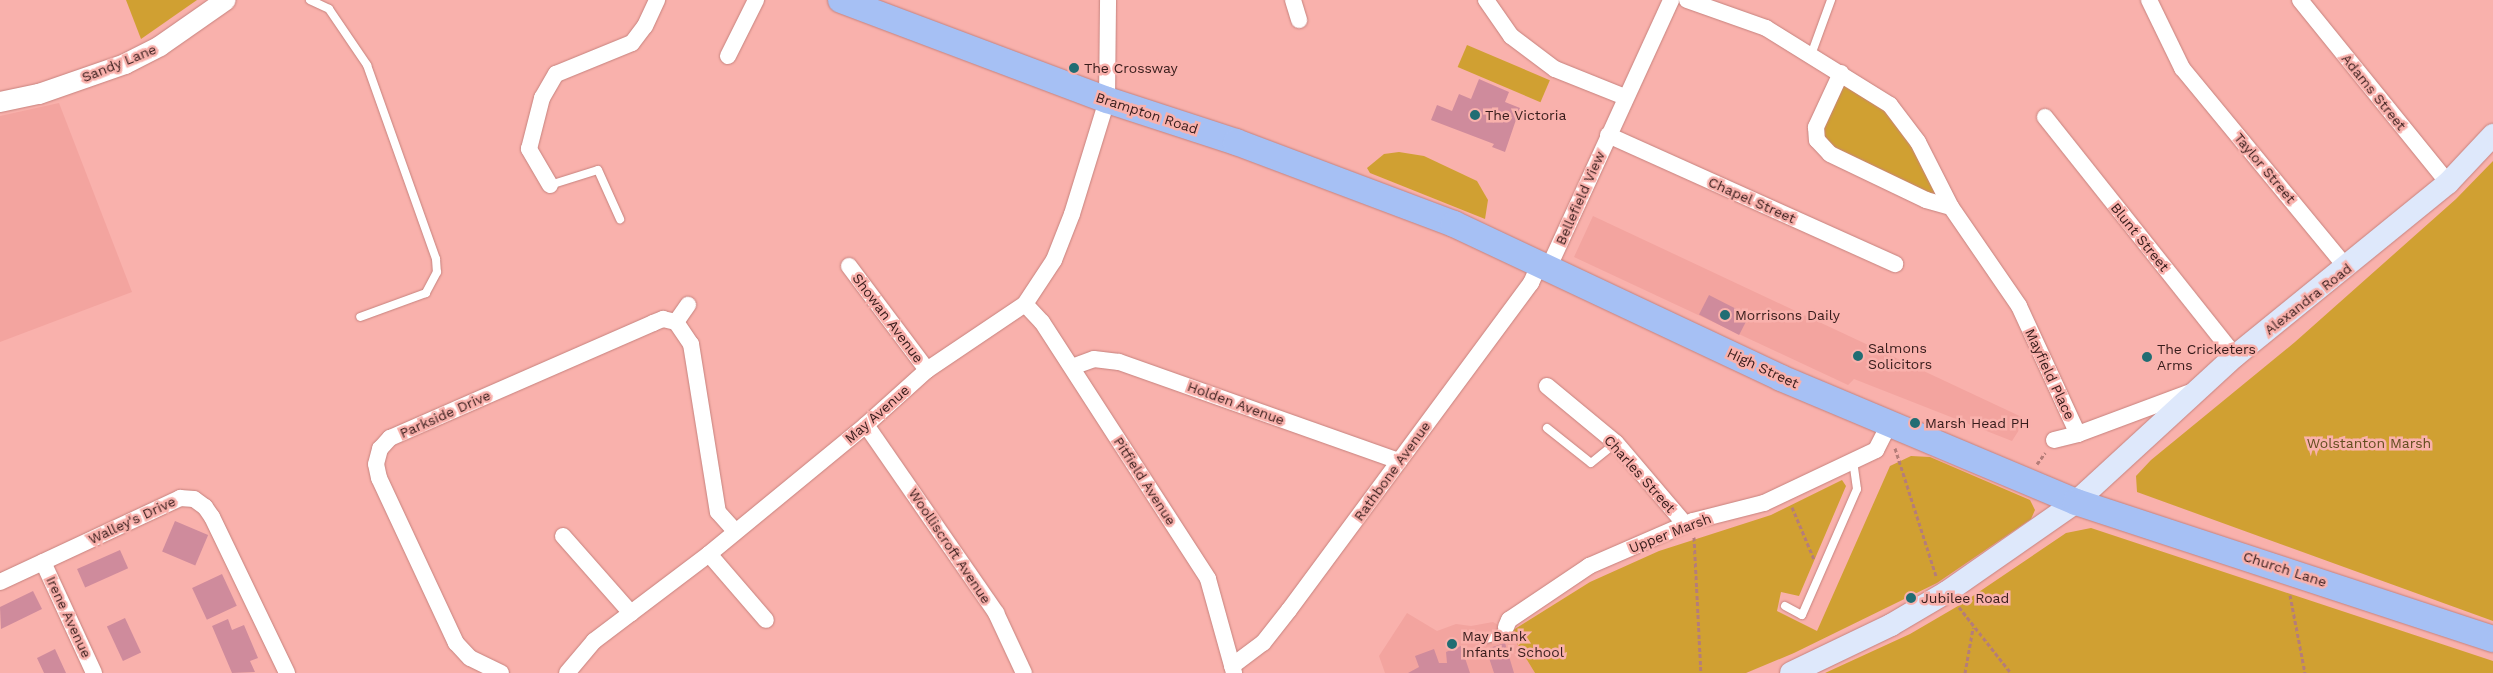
<!DOCTYPE html>
<html>
<head>
<meta charset="utf-8">
<style>
	body { margin:0 }
	#map { position:relative; width:2493px; height:673px; overflow:hidden; background:#f9b1ac; font-family:"Work Sans",sans-serif }
	div>[style] { position:absolute }
	.built>* { inset:0; background:#f3a49f }
	.green>* { inset:0; background:#d0a032; transform-origin:0 0 }
	.building>* { inset:0; background:#cf8b9c; transform-origin:0 0 }
	.path>* { height:3px; margin-top:-1.5px; transform-origin:0; background:repeating-linear-gradient(90deg,#b57d79 0 4px,transparent 0 6.5px) }
	.roads { filter:drop-shadow(0 0 1px #c6827d) drop-shadow(0 0 1px #c6827d) }
	.service>* { height:8px; margin:-4px; padding:0 4px; transform-origin:4px; border-radius:4px; background:#fff }
	.minor>* { height:16px; margin:-8px; padding:0 8px; transform-origin:8px; border-radius:8px; background:#fff }
	.tertiary>* { height:20px; margin:-10px; padding:0 10px; transform-origin:10px; border-radius:10px; background:#fff }
	.secondary>* { height:22px; margin:-11px; padding:0 11px; transform-origin:11px; border-radius:11px; background:#dee8fb }
	.trunk>* { height:26px; margin:-13px; padding:0 13px; transform-origin:13px; border-radius:13px; background:#a6c0f4 }
	.dots>* { width:14px; height:14px; translate:-50% -50%; box-sizing:border-box; border:2px solid #f9b1ac; border-radius:50% }
	span { translate:-50% -50%; white-space:nowrap; text-align:center; line-height:1.15; -webkit-text-stroke:5px #f9b1ac; paint-order:stroke }
	.street-label { font-size:14px; color:#371c1b }
	.poi-label { font-size:14px; color:#371c1b }
	.left { translate:0 -50%; text-align:left }
	.park-label { font-size:14px; color:#624d1f }
</style>
</head>
<body>
<div id="map">
	<div class="built">
		<i style="clip-path:polygon(59px 103px,132px 292px,0 342px,0 116px)"></i>
		<i style="clip-path:polygon(1593px 216px,2026px 419px,2012px 441px,1854px 379px,1848px 385px,1574px 257px)"></i>
		<i style="clip-path:polygon(1407px 613px,1437px 631px,1456px 624px,1471px 626px,1493px 622px,1510px 632px,1535px 673px,1385px 673px,1379px 656px)"></i>
	</div>
	<div class="green">
		<i style="clip-path:polygon(126px 0,197px 0,141px 39px)"></i>
		<i style="left:1467px;top:45px;width:90px;height:24px;rotate:23deg"></i>
		<i style="clip-path:polygon(1841px 73px,1890px 105px,1951px 207px,1817px 140px)"></i>
		<i style="clip-path:polygon(1399px 152px,1424px 156px,1477px 181px,1488px 200px,1485px 219px,1370px 173px,1367px 168px,1384px 154px)"></i>
		<i style="clip-path:polygon(2493px 161px,2493px 621px,2137px 492px,2136px 476px,2151px 460px,2295px 342px,2456px 199px)"></i>
		<i style="clip-path:polygon(1911px 456px,1930px 457px,2030px 500px,2035px 510px,2031px 519px,1937px 583px,1794px 653px,1746px 673px,1535px 673px,1510px 632px,1590px 582px,1659px 551px,1771px 515px,1842px 480px,1846px 486px,1799px 596px,1781px 592px,1777px 611px,1817px 631px,1890px 466px)"></i>
		<i style="clip-path:polygon(2091px 528px,2493px 661px,2493px 673px,1825px 673px,1910px 634px,1958px 606px,2066px 533px)"></i>
	</div>
	<div class="building">
		<i style="clip-path:polygon(1479px 79px,1509px 92px,1505px 102px,1520px 108px,1505px 152px,1492px 147px,1494px 144px,1431px 120px,1437px 105px,1452px 111px,1459px 94px,1471px 99px)"></i>
		<i style="left:1709px;top:295px;width:45px;height:22px;rotate:27deg"></i>
		<i style="left:175px;top:521px;width:36px;height:33px;rotate:23deg"></i>
		<i style="left:120px;top:550px;width:20px;height:47px;rotate:66deg"></i>
		<i style="left:222px;top:574px;width:35px;height:33px;rotate:65deg"></i>
		<i style="clip-path:polygon(33px 591px,42px 609px,1px 629px,0 607px)"></i>
		<i style="left:125px;top:618px;width:38px;height:20px;rotate:65deg"></i>
		<i style="clip-path:polygon(228px 619px,232px 630px,244px 625px,258px 658px,250px 661px,255px 672px,232px 673px,212px 626px)"></i>
		<i style="clip-path:polygon(1505px 643px,1514px 673px,1494px 673px,1486px 649px)"></i>
		<i style="clip-path:polygon(1461px 646px,1470px 673px,1408px 673px,1419px 667px,1415px 656px,1434px 649px,1439px 663px,1447px 663px,1446px 652px)"></i>
		<i style="clip-path:polygon(55px 649px,66px 673px,44px 673px,37px 658px)"></i>
	</div>
	<div class="path">
		<i style="left:1895px;top:448px;width:134px;rotate:72.2deg"></i>
		<i style="left:2037px;top:464px;width:14px;rotate:-54deg"></i>
		<i style="left:1792px;top:507px;width:56px;rotate:67.1deg"></i>
		<i style="left:1694px;top:537px;width:136px;rotate:87.1deg"></i>
		<i style="left:2290px;top:595px;width:79px;rotate:79.1deg"></i>
		<i style="left:1959px;top:607px;width:84px;rotate:51.8deg"></i>
		<i style="left:1965px;top:673px;width:46px;rotate:-79.9deg"></i>
	</div>
	<div class="roads">
		<div class="service">
			<i style="left:310px;top:0;width:21px;rotate:25deg"></i>
			<i style="left:329px;top:9px;width:68px;rotate:55.8deg"></i>
			<i style="left:367px;top:65px;width:206px;rotate:70.4deg"></i>
			<i style="left:436px;top:259px;width:13px;rotate:86deg"></i>
			<i style="left:437px;top:272px;width:24px;rotate:118deg"></i>
			<i style="left:426px;top:293px;width:70px;rotate:160deg"></i>
			<i style="left:1811px;top:55px;width:59px;rotate:-70deg"></i>
			<i style="left:550px;top:185px;width:50px;rotate:-17.4deg"></i>
			<i style="left:598px;top:170px;width:54px;rotate:65.8deg"></i>
			<i style="left:1547px;top:428px;width:56px;rotate:38.5deg"></i>
			<i style="left:1591px;top:463px;width:32px;rotate:-39deg"></i>
			<i style="left:1785px;top:606px;width:19px;rotate:28deg"></i>
			<i style="left:1802px;top:615px;width:137px;rotate:-66.4deg"></i>
			<i style="left:1857px;top:489px;width:28px;rotate:-98deg"></i>
			<i style="left:1483px;top:640px;width:15px;rotate:-16deg"></i>
			<i style="left:1497px;top:636px;width:13px;rotate:-45deg"></i>
		</div>
		<div class="minor">
			<i style="left:1293px;top:0;width:21px;rotate:73deg"></i>
			<i style="left:1486px;top:0;width:44px;rotate:55.2deg"></i>
			<i style="left:1511px;top:36px;width:55px;rotate:36.9deg"></i>
			<i style="left:1555px;top:69px;width:75px;rotate:21.8deg"></i>
			<i style="left:1687px;top:0;width:84px;rotate:19.5deg"></i>
			<i style="left:1766px;top:28px;width:146px;rotate:31.8deg"></i>
			<i style="left:1890px;top:105px;width:46px;rotate:52.9deg"></i>
			<i style="left:1918px;top:142px;width:73px;rotate:63.1deg"></i>
			<i style="left:1951px;top:207px;width:120px;rotate:55.5deg"></i>
			<i style="left:2019px;top:306px;width:141px;rotate:65.3deg"></i>
			<i style="left:2078px;top:434px;width:121px;rotate:-20.4deg"></i>
			<i style="left:2149px;top:0;width:76px;rotate:64.1deg"></i>
			<i style="left:2182px;top:68px;width:259px;rotate:50.5deg"></i>
			<i style="left:2300px;top:0;width:235px;rotate:51deg"></i>
			<i style="left:728px;top:56px;width:63px;rotate:-63.4deg"></i>
			<i style="left:1841px;top:73px;width:60px;rotate:114.8deg"></i>
			<i style="left:1816px;top:127px;width:13px;rotate:86deg"></i>
			<i style="left:1817px;top:140px;width:19px;rotate:47deg"></i>
			<i style="left:1830px;top:154px;width:106px;rotate:25.6deg"></i>
			<i style="left:1926px;top:200px;width:26px;rotate:16deg"></i>
			<i style="left:2045px;top:117px;width:305px;rotate:51.5deg"></i>
			<i style="left:1608px;top:135px;width:315px;rotate:24.2deg"></i>
			<i style="left:550px;top:185px;width:42px;rotate:-120.3deg"></i>
			<i style="left:529px;top:149px;width:53px;rotate:-75.7deg"></i>
			<i style="left:542px;top:98px;width:28px;rotate:-60deg"></i>
			<i style="left:556px;top:74px;width:82px;rotate:-22.2deg"></i>
			<i style="left:632px;top:43px;width:21px;rotate:-53deg"></i>
			<i style="left:645px;top:26px;width:29px;rotate:-65deg"></i>
			<i style="left:849px;top:266px;width:130px;rotate:53.1deg"></i>
			<i style="left:1548px;top:269px;width:296px;rotate:-65.4deg"></i>
			<i style="left:1025px;top:304px;width:25px;rotate:47deg"></i>
			<i style="left:1042px;top:322px;width:306px;rotate:57.1deg"></i>
			<i style="left:1208px;top:579px;width:98px;rotate:74.5deg"></i>
			<i style="left:676px;top:322px;width:21px;rotate:-55deg"></i>
			<i style="left:1072px;top:367px;width:23px;rotate:-20deg"></i>
			<i style="left:1094px;top:359px;width:25px;rotate:7deg"></i>
			<i style="left:1119px;top:362px;width:297px;rotate:19.5deg"></i>
			<i style="left:1547px;top:386px;width:89px;rotate:39.6deg"></i>
			<i style="left:1616px;top:443px;width:106px;rotate:49.6deg"></i>
			<i style="left:866px;top:425px;width:229px;rotate:55.3deg"></i>
			<i style="left:996px;top:613px;width:66px;rotate:65deg"></i>
			<i style="left:2054px;top:440px;width:25px;rotate:-14deg"></i>
			<i style="left:563px;top:536px;width:103px;rotate:48.6deg"></i>
			<i style="left:709px;top:554px;width:87px;rotate:49.2deg"></i>
			<i style="left:43px;top:562px;width:122px;rotate:65.3deg"></i>
			<i style="left:0;top:582px;width:199px;rotate:-25deg"></i>
			<i style="left:180px;top:498px;width:14px;rotate:4deg"></i>
			<i style="left:194px;top:499px;width:14px;rotate:36deg"></i>
			<i style="left:205px;top:507px;width:12px;rotate:55deg"></i>
			<i style="left:212px;top:517px;width:173px;rotate:64.3deg"></i>
			<i style="left:1506px;top:627px;width:8px;rotate:-67deg"></i>
			<i style="left:1509px;top:620px;width:97px;rotate:-34deg"></i>
			<i style="left:1589px;top:566px;width:113px;rotate:-23.4deg"></i>
			<i style="left:1693px;top:521px;width:73px;rotate:-14.2deg"></i>
			<i style="left:1764px;top:503px;width:124px;rotate:-25.3deg"></i>
			<i style="left:1876px;top:450px;width:28px;rotate:-63deg"></i>
			<i style="left:1232px;top:666px;width:39px;rotate:-37deg"></i>
			<i style="left:1263px;top:643px;width:42px;rotate:-51.8deg"></i>
			<i style="left:1289px;top:610px;width:407px;rotate:-53.5deg"></i>
			<i style="left:1531px;top:283px;width:20px;rotate:-66deg"></i>
			<i style="left:501px;top:673px;width:34px;rotate:-154deg"></i>
			<i style="left:470px;top:658px;width:21px;rotate:-133deg"></i>
			<i style="left:456px;top:643px;width:182px;rotate:-115deg"></i>
			<i style="left:379px;top:478px;width:14px;rotate:-102deg"></i>
			<i style="left:376px;top:464px;width:16px;rotate:-75deg"></i>
			<i style="left:380px;top:449px;width:15px;rotate:-48deg"></i>
			<i style="left:390px;top:438px;width:287px;rotate:-23.6deg"></i>
			<i style="left:653px;top:323px;width:11px;rotate:-22deg"></i>
			<i style="left:663px;top:319px;width:13px;rotate:13deg"></i>
			<i style="left:676px;top:322px;width:27px;rotate:56deg"></i>
			<i style="left:691px;top:344px;width:170px;rotate:80.9deg"></i>
			<i style="left:718px;top:512px;width:25px;rotate:48deg"></i>
			<i style="left:567px;top:673px;width:42px;rotate:-49.8deg"></i>
			<i style="left:594px;top:641px;width:144px;rotate:-37.1deg"></i>
			<i style="left:709px;top:554px;width:203px;rotate:-39.4deg"></i>
			<i style="left:866px;top:425px;width:82px;rotate:-42deg"></i>
			<i style="left:927px;top:370px;width:118px;rotate:-34deg"></i>
			<i style="left:1025px;top:304px;width:53px;rotate:-56.6deg"></i>
			<i style="left:1054px;top:260px;width:49px;rotate:-68.6deg"></i>
			<i style="left:1072px;top:214px;width:119px;rotate:-72.9deg"></i>
			<i style="left:1107px;top:100px;width:100px;rotate:-89.4deg"></i>
		</div>
		<div class="tertiary">
			<i style="left:0;top:102px;width:40px;rotate:-12deg"></i>
			<i style="left:39px;top:94px;width:91px;rotate:-19.2deg"></i>
			<i style="left:125px;top:64px;width:39px;rotate:-27deg"></i>
			<i style="left:160px;top:46px;width:80px;rotate:-34.9deg"></i>
		</div>
		<div class="secondary">
			<i style="left:1791px;top:673px;width:111px;rotate:-25.6deg"></i>
			<i style="left:1891px;top:625px;width:65px;rotate:-30.5deg"></i>
			<i style="left:1947px;top:592px;width:157px;rotate:-34.9deg"></i>
			<i style="left:2076px;top:502px;width:216px;rotate:-42.6deg"></i>
			<i style="left:2235px;top:356px;width:274px;rotate:-39.1deg"></i>
			<i style="left:2448px;top:183px;width:66px;rotate:-46.8deg"></i>
		</div>
		<div class="trunk">
			<i style="left:841px;top:0;width:284px;rotate:20.6deg"></i>
			<i style="left:1107px;top:100px;width:136px;rotate:18deg"></i>
			<i style="left:1236px;top:142px;width:233px;rotate:20.6deg"></i>
			<i style="left:1454px;top:224px;width:361px;rotate:25.2deg"></i>
			<i style="left:1781px;top:378px;width:320px;rotate:22.8deg"></i>
			<i style="left:2076px;top:502px;width:439px;rotate:18.2deg"></i>
		</div>
	</div>
	<div class="dots">
		<i style="left:1074px;top:68px;background:#216d73"></i>
		<i style="left:1475px;top:115px;background:#216d73"></i>
		<i style="left:1725px;top:315px;background:#216d73"></i>
		<i style="left:1858px;top:356px;background:#216d73"></i>
		<i style="left:2147px;top:357px;background:#216d73"></i>
		<i style="left:1915px;top:423px;background:#216d73"></i>
		<i style="left:1911px;top:598px;background:#216d73"></i>
		<i style="left:1452px;top:644px;background:#216d73"></i>
	</div>
	<div class="street-label">
		<span style="left:119px;top:63px;rotate:-22deg">Sandy Lane</span>
		<span style="left:2374px;top:92px;rotate:51deg">Adams Street</span>
		<span style="left:1147px;top:113px;rotate:18deg">Brampton Road</span>
		<span style="left:2265px;top:168px;rotate:50deg">Taylor Street</span>
		<span style="left:1580px;top:198px;rotate:-66deg">Bellefield View</span>
		<span style="left:1752px;top:200px;rotate:24deg">Chapel Street</span>
		<span style="left:2140px;top:237px;rotate:51deg">Blunt Street</span>
		<span style="left:2308px;top:299px;rotate:-38deg">Alexandra Road</span>
		<span style="left:888px;top:318px;rotate:53deg">Showan Avenue</span>
		<span style="left:1763px;top:368px;rotate:25deg">High Street</span>
		<span style="left:2050px;top:374px;rotate:65deg">Mayfield Place</span>
		<span style="left:1236px;top:403px;rotate:20deg">Holden Avenue</span>
		<span style="left:445px;top:414px;rotate:-24deg">Parkside Drive</span>
		<span style="left:877px;top:414px;rotate:-41deg">May Avenue</span>
		<span style="left:1392px;top:471px;rotate:-54deg">Rathbone Avenue</span>
		<span style="left:1640px;top:474px;rotate:48deg">Charles Street</span>
		<span style="left:1145px;top:481px;rotate:57deg">Pitfield Avenue</span>
		<span style="left:132px;top:520px;rotate:-25deg">Walley's Drive</span>
		<span style="left:1670px;top:533px;rotate:-21deg">Upper Marsh</span>
		<span style="left:950px;top:546px;rotate:56deg">Woolliscroft Avenue</span>
		<span style="left:2285px;top:569px;rotate:18deg">Church Lane</span>
		<span style="left:69px;top:617px;rotate:65deg">Irene Avenue</span>
	</div>
	<div class="poi-label">
		<span class="left" style="left:1084px;top:68px">The Crossway</span>
		<span class="left" style="left:1485px;top:115px">The Victoria</span>
		<span class="left" style="left:1735px;top:315px">Morrisons Daily</span>
		<span class="left" style="left:1868px;top:356px">Salmons<br>Solicitors</span>
		<span class="left" style="left:2157px;top:357px">The Cricketers<br>Arms</span>
		<span class="left" style="left:1925px;top:423px">Marsh Head PH</span>
		<span class="left" style="left:1921px;top:598px">Jubilee Road</span>
		<span class="left" style="left:1462px;top:644px">May Bank<br>Infants' School</span>
	</div>
	<div class="park-label">
		<span style="left:2369px;top:443px">Wolstanton Marsh</span>
	</div>
</div>
</body>
</html>
